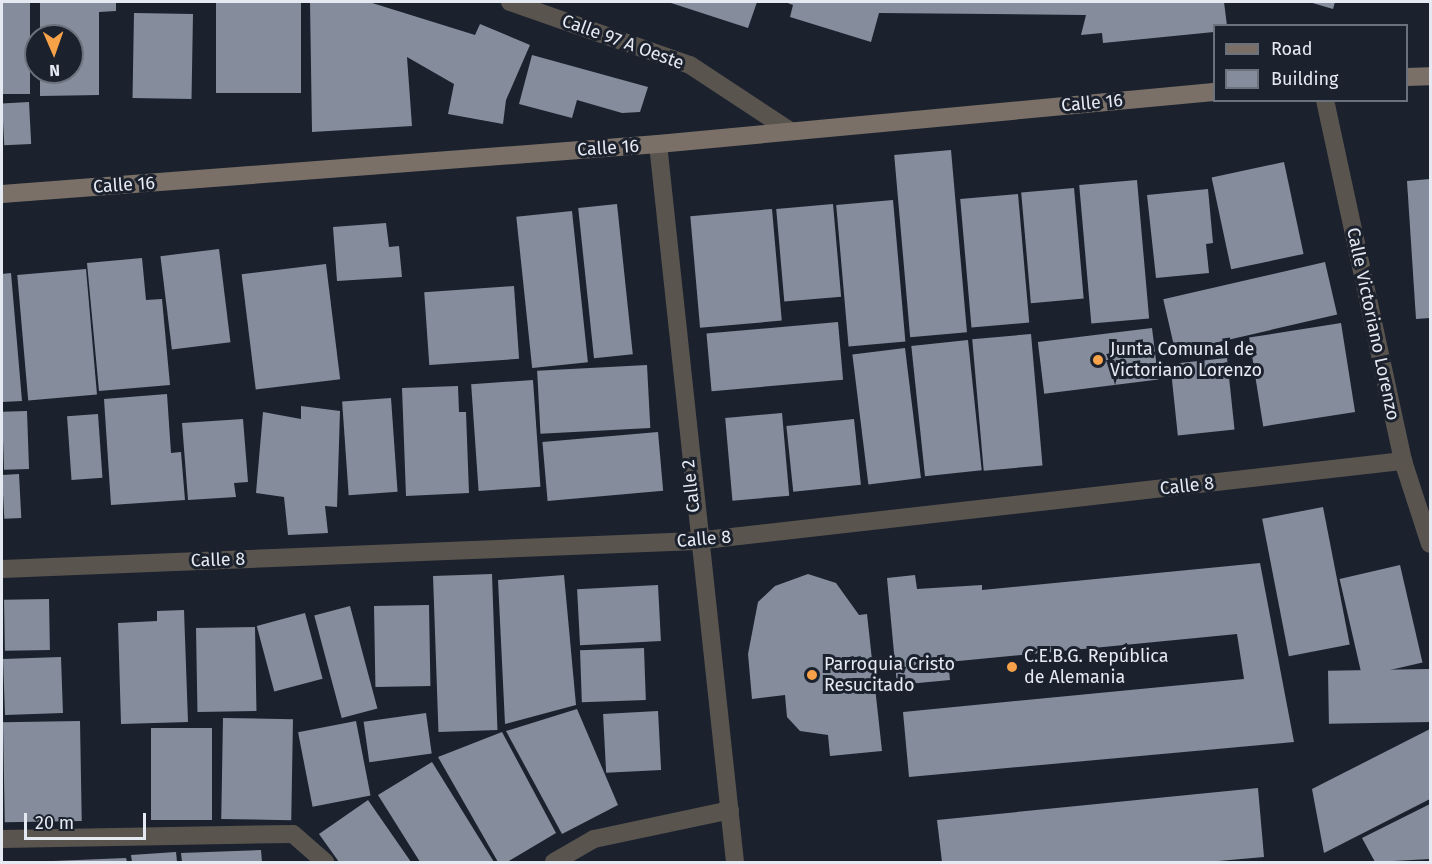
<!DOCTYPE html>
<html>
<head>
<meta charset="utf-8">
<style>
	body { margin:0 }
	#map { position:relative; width:1432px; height:864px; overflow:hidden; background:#1b222e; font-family:"Fira Sans",sans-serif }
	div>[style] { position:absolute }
	.building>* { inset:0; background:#858d9d; transform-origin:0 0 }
	.street>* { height:18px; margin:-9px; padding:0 9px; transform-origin:9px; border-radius:9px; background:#5a544f }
	.secondary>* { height:18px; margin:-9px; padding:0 9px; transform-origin:9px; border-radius:9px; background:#7a7068 }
	.dots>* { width:16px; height:16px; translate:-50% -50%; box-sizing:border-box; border:3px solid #1b222e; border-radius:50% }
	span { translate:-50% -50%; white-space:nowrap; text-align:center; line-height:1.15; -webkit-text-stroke:6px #1b222e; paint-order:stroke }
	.street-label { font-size:18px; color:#e5e9f2 }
	.poi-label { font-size:18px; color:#e5e9f2 }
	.left { translate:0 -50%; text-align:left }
	.frame { position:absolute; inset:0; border:3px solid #e5e9f2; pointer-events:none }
	.legend { position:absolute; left:1213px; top:24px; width:195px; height:78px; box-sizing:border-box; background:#1b222e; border:2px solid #6c727c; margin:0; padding:8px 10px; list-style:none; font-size:18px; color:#e5e9f2 }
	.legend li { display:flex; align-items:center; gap:12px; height:30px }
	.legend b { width:30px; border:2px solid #6c727c }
	.north { position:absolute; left:24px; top:24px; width:60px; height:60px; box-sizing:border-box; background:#1b222e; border:2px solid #6c727c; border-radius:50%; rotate:178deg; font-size:16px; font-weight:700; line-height:24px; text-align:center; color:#e5e9f2 }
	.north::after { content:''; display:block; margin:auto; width:21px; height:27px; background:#f7a149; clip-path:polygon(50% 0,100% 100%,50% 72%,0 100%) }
	.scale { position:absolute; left:24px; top:813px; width:122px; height:27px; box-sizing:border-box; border:3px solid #e5e9f2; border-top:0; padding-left:8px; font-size:18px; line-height:21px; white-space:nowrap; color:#e5e9f2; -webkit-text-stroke:4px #1b222e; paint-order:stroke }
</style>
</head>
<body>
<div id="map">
	<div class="building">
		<i style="left:2px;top:2px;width:28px;height:92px"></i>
		<i style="clip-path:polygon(40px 2px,116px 2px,116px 11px,99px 12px,99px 95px,40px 96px,40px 72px,72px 72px,72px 36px,40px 36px)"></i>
		<i style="left:216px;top:2px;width:85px;height:91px"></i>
		<i style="clip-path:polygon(310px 2px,369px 2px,475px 35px,480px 24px,530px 45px,506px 100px,503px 124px,448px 114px,454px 84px,407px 57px,412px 126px,312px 132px)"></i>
		<i style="clip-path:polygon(668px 2px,757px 2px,748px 28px)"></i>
		<i style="clip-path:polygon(785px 2px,1224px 2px,1227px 26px,1214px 26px,1214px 32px,1103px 43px,1102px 33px,1081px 35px,1086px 15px,879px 13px,871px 42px,790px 17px,793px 5px)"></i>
		<i style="clip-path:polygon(1309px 2px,1335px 2px,1333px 9px)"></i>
		<i style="left:134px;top:13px;width:59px;height:85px;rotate:1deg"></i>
		<i style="clip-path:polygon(532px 55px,648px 87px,640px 112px,622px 113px,577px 100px,572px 118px,519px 104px)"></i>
		<i style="left:29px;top:102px;width:42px;height:27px;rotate:87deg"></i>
		<i style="left:951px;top:150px;width:183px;height:57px;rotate:85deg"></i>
		<i style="left:1284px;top:162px;width:94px;height:74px;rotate:78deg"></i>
		<i style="clip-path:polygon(1430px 179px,1430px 318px,1416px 319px,1407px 181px)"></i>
		<i style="left:1137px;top:180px;width:139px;height:58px;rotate:85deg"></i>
		<i style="left:1074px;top:188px;width:111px;height:53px;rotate:85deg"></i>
		<i style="clip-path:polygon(1208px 189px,1213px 243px,1206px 244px,1209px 273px,1156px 278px,1147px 195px)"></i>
		<i style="left:1018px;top:194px;width:129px;height:58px;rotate:85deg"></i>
		<i style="left:893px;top:200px;width:142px;height:57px;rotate:85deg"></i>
		<i style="left:617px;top:204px;width:151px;height:39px;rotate:84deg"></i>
		<i style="left:833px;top:204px;width:93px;height:57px;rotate:85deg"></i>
		<i style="left:772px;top:209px;width:112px;height:82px;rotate:85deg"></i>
		<i style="left:572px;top:211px;width:152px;height:56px;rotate:84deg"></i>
		<i style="clip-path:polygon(386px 223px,389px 247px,399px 246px,402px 277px,337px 281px,333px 227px)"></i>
		<i style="left:219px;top:249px;width:94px;height:59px;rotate:83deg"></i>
		<i style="clip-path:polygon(142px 258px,146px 300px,162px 299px,170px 385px,99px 391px,87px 263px)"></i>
		<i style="left:1325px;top:262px;width:54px;height:166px;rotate:77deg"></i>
		<i style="left:326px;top:264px;width:116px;height:85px;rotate:83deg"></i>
		<i style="left:86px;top:269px;width:126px;height:69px;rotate:85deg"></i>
		<i style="clip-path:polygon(11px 273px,22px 401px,2px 402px,2px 274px)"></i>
		<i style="left:514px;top:286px;width:73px;height:90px;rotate:86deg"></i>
		<i style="left:838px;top:322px;width:58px;height:132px;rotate:85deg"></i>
		<i style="left:1341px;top:323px;width:90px;height:93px;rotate:81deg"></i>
		<i style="left:1152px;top:328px;width:52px;height:115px;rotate:83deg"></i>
		<i style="left:1031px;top:334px;width:132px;height:59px;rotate:85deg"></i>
		<i style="left:968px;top:340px;width:131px;height:57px;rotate:84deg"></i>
		<i style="left:905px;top:348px;width:131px;height:53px;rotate:83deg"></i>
		<i style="left:1227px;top:358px;width:72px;height:57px;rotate:84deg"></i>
		<i style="left:647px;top:365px;width:63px;height:110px;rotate:87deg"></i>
		<i style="left:533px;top:380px;width:107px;height:62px;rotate:86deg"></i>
		<i style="clip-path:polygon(458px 386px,459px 412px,466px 412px,469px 493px,406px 496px,402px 388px)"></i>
		<i style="clip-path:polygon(167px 394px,171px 453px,181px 452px,185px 500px,111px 505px,104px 399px)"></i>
		<i style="left:391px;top:398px;width:94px;height:49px;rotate:86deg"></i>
		<i style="clip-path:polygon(301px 406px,340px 411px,337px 507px,325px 506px,328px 533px,288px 535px,284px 497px,256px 493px,263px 412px,301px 419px)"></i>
		<i style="left:27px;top:411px;width:58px;height:25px;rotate:88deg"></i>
		<i style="left:782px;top:413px;width:83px;height:57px;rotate:85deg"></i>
		<i style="left:98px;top:414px;width:64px;height:31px;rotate:86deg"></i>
		<i style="clip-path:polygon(243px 419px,248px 482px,234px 483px,236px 497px,188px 500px,182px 423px)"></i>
		<i style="left:854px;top:419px;width:66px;height:68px;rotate:84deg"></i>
		<i style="left:658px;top:432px;width:59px;height:116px;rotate:85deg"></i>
		<i style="left:19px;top:474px;width:44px;height:17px;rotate:87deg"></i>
		<i style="left:1323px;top:507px;width:140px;height:62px;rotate:79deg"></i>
		<i style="clip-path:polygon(1260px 563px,1294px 742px,909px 777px,903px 712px,1244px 679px,1237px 634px,948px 662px,950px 680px,897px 685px,887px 578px,915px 575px,917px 589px,982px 585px,982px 590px)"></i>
		<i style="left:1400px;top:565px;width:100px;height:62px;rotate:77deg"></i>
		<i style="left:492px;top:574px;width:156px;height:59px;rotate:88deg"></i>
		<i style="clip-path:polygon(808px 574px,836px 583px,859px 615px,867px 614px,882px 751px,830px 756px,828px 735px,800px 731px,787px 717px,785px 695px,752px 699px,748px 654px,758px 602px,775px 586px)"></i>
		<i style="clip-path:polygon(564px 575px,576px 705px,505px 724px,498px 580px)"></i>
		<i style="left:658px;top:585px;width:56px;height:81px;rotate:87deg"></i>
		<i style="left:49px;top:599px;width:51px;height:45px;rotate:89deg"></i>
		<i style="left:429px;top:605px;width:81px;height:55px;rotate:89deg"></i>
		<i style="left:350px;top:606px;width:106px;height:37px;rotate:75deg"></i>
		<i style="clip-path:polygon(184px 610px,188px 722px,121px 724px,118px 623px,157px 621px,157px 611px)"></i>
		<i style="left:305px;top:613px;width:68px;height:50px;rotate:75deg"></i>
		<i style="left:255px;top:627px;width:84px;height:59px;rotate:89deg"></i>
		<i style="left:644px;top:648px;width:52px;height:64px;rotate:88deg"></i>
		<i style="left:61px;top:657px;width:56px;height:58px;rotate:88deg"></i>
		<i style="left:1429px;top:669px;width:53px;height:101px;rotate:89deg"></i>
		<i style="clip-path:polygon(577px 709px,618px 805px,562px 834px,506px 731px)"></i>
		<i style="left:658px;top:711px;width:59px;height:55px;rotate:87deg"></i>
		<i style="left:426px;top:713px;width:41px;height:63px;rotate:82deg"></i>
		<i style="left:223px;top:718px;width:70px;height:101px;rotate:1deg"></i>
		<i style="left:80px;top:721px;width:100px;height:77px;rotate:89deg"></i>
		<i style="left:356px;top:721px;width:76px;height:59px;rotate:79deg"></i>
		<i style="left:151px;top:728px;width:61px;height:92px"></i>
		<i style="clip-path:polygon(1430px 729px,1430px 799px,1324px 853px,1312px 789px)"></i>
		<i style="clip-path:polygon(502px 732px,556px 833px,507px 862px,498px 862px,438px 757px)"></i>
		<i style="clip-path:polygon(432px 762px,494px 862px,420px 862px,378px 795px)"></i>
		<i style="clip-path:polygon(1258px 788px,1264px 857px,1207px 862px,942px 862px,937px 820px)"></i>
		<i style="clip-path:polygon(368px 800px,411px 862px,339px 862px,319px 834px)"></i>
		<i style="clip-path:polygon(1430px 804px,1430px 859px,1375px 862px,1362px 838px)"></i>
		<i style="clip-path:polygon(261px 850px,262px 862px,182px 862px,181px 853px)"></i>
		<i style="clip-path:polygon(176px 852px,177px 862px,132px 862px,131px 855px)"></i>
		<i style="clip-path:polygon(126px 858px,127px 862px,53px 862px,53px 861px)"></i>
	</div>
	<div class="street">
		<i style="left:510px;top:2px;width:191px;rotate:19.3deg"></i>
		<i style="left:690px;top:65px;width:120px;rotate:33.4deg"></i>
		<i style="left:1325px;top:100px;width:369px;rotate:77.8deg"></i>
		<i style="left:1403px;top:461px;width:87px;rotate:72deg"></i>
		<i style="left:658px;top:144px;width:722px;rotate:83.88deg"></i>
		<i style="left:2px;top:569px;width:695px;rotate:-2.31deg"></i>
		<i style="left:696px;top:541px;width:712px;rotate:-6.46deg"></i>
		<i style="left:2px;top:839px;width:291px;rotate:-1deg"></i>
		<i style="left:293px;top:834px;width:43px;rotate:41.2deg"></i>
		<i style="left:554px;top:862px;width:46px;rotate:-29.9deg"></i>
		<i style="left:594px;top:839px;width:139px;rotate:-12deg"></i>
	</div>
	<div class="secondary">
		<i style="left:1406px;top:77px;width:24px;rotate:-2deg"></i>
		<i style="left:2px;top:194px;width:658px;rotate:-4.36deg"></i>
		<i style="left:658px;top:144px;width:558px;rotate:-5.34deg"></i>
	</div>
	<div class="dots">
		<i style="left:1098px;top:360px;background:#f7a149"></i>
		<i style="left:1012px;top:667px;background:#f7a149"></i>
		<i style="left:812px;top:675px;background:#f7a149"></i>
	</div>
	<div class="street-label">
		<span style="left:623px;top:42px;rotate:20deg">Calle 97 A Oeste</span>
		<span style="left:1092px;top:103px;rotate:-5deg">Calle 16</span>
		<span style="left:608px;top:148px;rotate:-4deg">Calle 16</span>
		<span style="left:124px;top:185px;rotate:-4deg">Calle 16</span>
		<span style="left:1373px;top:324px;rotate:78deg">Calle Victoriano Lorenzo</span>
		<span style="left:691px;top:486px;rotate:-96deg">Calle 2</span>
		<span style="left:1187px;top:486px;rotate:-6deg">Calle 8</span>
		<span style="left:704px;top:539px;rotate:-5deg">Calle 8</span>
		<span style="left:218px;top:560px;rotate:-2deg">Calle 8</span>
	</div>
	<div class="poi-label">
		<span class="left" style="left:1110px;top:360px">Junta Comunal de<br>Victoriano Lorenzo</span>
		<span class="left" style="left:1024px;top:667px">C.E.B.G. República<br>de Alemania</span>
		<span class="left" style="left:824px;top:675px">Parroquia Cristo<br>Resucitado</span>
	</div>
	<div class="frame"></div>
	<ul class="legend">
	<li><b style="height:8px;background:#7a7068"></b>Road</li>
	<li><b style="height:16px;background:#858d9d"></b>Building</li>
	</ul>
	<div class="north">N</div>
	<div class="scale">20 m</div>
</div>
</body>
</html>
